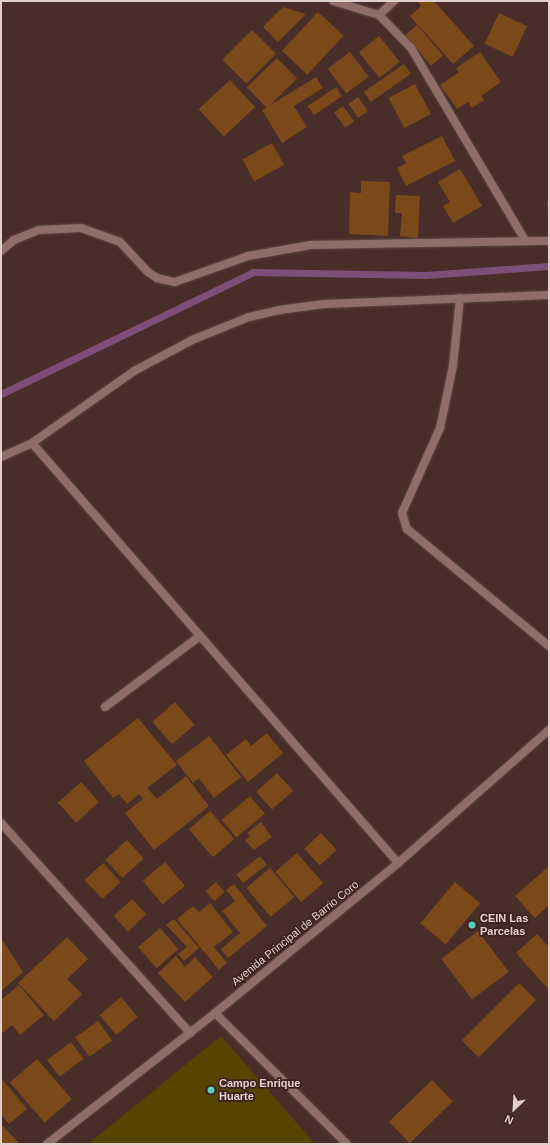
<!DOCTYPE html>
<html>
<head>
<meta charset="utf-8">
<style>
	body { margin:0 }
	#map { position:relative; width:550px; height:1145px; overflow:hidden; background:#492d28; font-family:Arial,sans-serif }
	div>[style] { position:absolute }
	.green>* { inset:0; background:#564501 }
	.stream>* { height:7px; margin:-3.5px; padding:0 3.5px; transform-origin:3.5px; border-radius:3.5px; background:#7e4e7a }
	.building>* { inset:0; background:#794919; transform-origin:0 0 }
	.roads { filter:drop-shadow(0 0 1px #604945) drop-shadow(0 0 1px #604945) }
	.lane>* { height:8px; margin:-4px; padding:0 4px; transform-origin:4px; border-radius:4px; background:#8f6e68 }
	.street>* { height:8px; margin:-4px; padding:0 4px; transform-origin:4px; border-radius:4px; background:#8f6e68 }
	.dots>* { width:11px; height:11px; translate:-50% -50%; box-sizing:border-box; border:2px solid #3e231e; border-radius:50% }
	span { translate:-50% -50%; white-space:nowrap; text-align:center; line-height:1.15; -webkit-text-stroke:3.5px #3e231e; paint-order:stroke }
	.poi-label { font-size:11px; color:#e2d0cc; font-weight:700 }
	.left { translate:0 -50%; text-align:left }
	.street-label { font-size:11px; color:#e2d0cc }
	.frame { position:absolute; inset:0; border:2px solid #e2d0cc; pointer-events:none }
	.north { position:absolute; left:494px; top:1089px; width:40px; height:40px; -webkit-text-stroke:3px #3e231e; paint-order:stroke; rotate:205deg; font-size:11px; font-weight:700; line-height:16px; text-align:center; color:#e2d0cc }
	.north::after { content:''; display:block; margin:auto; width:14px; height:18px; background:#e2d0cc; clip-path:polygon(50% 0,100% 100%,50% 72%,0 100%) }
</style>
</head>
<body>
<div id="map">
	<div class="green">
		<i style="clip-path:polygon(221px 1036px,315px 1144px,88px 1144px)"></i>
	</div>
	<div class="stream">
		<i style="left:1px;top:394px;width:280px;rotate:-25.8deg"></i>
		<i style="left:253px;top:272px;width:173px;rotate:1deg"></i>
		<i style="left:426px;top:275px;width:123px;rotate:-4.2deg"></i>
	</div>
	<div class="building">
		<i style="clip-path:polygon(417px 1px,434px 1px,474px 46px,453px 64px,410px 16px,421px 6px)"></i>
		<i style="clip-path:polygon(283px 7px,306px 14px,278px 42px,263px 27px)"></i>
		<i style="left:318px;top:12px;width:35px;height:53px;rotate:43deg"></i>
		<i style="left:499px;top:13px;width:31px;height:34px;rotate:25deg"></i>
		<i style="left:417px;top:25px;width:40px;height:16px;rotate:49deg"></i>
		<i style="left:252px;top:30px;width:34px;height:42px;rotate:45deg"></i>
		<i style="left:379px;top:36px;width:33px;height:26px;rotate:51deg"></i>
		<i style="left:350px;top:52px;width:31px;height:28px;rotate:53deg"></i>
		<i style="clip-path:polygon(480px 52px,501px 82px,481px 96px,484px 100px,472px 108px,468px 102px,457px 109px,440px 85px,459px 72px,456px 68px)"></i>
		<i style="left:277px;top:58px;width:29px;height:42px;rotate:46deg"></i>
		<i style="left:404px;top:64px;width:12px;height:49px;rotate:55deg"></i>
		<i style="clip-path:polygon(316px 77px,323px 88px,294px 106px,307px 127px,282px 143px,262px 110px)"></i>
		<i style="left:230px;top:80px;width:37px;height:43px;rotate:47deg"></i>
		<i style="left:415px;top:84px;width:34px;height:30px;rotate:62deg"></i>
		<i style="left:336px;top:87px;width:11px;height:34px;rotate:56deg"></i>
		<i style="left:358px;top:97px;width:17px;height:12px;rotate:54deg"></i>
		<i style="left:343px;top:106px;width:19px;height:11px;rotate:54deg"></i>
		<i style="clip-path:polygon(442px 136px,455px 161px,406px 186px,397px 168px,406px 163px,402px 156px)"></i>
		<i style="left:272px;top:143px;width:25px;height:34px;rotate:61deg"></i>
		<i style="clip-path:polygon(460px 169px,482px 206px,453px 223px,443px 206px,450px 202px,438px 182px)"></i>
		<i style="clip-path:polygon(361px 181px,390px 182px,388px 236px,349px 234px,350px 192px,361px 193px)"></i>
		<i style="clip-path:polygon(396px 195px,420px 196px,418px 238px,400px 236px,402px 213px,395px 213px)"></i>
		<i style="clip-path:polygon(547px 202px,549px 202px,549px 217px,548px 217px)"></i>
		<i style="left:175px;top:702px;width:30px;height:30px;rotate:49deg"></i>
		<i style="clip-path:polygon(138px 718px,177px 765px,147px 788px,157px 799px,186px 776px,209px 806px,154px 850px,125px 813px,143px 799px,139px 794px,127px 804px,119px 794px,113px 798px,84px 761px)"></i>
		<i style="clip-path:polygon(267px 733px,283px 753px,248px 782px,226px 755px,246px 739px,251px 746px)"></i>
		<i style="clip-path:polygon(209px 736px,241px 777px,214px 798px,199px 778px,193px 783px,176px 761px)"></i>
		<i style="left:277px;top:773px;width:24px;height:28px;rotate:48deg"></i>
		<i style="left:81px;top:782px;width:27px;height:31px;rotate:48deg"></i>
		<i style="left:250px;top:796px;width:23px;height:37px;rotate:50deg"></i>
		<i style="left:210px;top:811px;width:37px;height:28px;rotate:49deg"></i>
		<i style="clip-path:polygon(261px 822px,272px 837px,254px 850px,245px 840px,250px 836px,247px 833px)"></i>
		<i style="left:321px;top:833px;width:23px;height:23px;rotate:47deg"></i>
		<i style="left:127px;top:840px;width:25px;height:29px;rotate:48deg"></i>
		<i style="left:297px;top:853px;width:40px;height:29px;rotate:49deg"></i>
		<i style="left:260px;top:856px;width:11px;height:30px;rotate:52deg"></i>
		<i style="left:165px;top:862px;width:31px;height:29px;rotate:50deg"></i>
		<i style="left:103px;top:863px;width:26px;height:25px;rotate:47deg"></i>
		<i style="clip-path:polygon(549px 866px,549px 905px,535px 918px,515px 896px)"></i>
		<i style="left:270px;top:868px;width:38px;height:31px;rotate:50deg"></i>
		<i style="left:216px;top:882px;width:13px;height:14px;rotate:48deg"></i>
		<i style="left:455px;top:882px;width:33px;height:54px;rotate:40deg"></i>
		<i style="clip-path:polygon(234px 884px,267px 926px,228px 958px,221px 949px,240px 933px,222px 911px,235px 901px,226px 890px)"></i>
		<i style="left:132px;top:899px;width:21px;height:25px;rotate:47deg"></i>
		<i style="clip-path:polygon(210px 903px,233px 932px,214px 947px,227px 963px,219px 970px,177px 919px,193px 906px,199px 912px)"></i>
		<i style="clip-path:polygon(174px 919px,199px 948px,184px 961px,178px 954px,187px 947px,166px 925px)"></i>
		<i style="left:160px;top:928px;width:28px;height:29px;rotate:49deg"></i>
		<i style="left:478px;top:931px;width:51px;height:46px;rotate:53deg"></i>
		<i style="clip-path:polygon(537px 934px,549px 947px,549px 990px,516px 953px)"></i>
		<i style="clip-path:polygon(67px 937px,88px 959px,67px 979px,82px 994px,54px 1021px,18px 983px)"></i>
		<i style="clip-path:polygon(1px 938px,23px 972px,1px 991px)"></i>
		<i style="clip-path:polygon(176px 956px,185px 967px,195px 957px,213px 977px,185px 1002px,158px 973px)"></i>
		<i style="left:519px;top:983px;width:24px;height:81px;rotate:45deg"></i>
		<i style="clip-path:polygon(19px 985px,44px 1015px,20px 1035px,12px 1025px,1px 1034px,1px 1000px)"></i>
		<i style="left:121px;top:997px;width:26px;height:28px;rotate:50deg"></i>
		<i style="left:98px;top:1021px;width:24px;height:28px;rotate:54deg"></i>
		<i style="left:71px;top:1042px;width:21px;height:30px;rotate:53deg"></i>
		<i style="left:37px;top:1059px;width:53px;height:36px;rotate:49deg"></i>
		<i style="clip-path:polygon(1px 1078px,27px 1109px,9px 1124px,1px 1114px)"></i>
		<i style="left:432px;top:1080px;width:30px;height:60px;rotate:46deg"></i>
		<i style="clip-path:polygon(1px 1124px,18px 1142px,16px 1144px,1px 1144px)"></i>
	</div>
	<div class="roads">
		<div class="lane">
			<i style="left:379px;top:15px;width:21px;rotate:-43deg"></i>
		</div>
		<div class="street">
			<i style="left:333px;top:1px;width:48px;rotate:16.9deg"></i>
			<i style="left:379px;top:15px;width:46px;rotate:45.9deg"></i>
			<i style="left:411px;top:48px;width:223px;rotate:59.3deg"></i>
			<i style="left:1px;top:251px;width:17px;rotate:-40deg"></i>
			<i style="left:14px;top:240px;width:27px;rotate:-22deg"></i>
			<i style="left:39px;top:230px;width:42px;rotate:-2.7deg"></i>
			<i style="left:81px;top:228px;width:41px;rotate:19.7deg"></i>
			<i style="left:120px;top:242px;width:41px;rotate:47deg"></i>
			<i style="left:148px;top:272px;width:11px;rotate:34deg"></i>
			<i style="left:157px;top:278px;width:18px;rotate:13deg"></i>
			<i style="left:175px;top:282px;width:77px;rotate:-19.6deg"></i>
			<i style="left:248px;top:256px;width:64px;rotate:-9.9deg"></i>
			<i style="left:311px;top:245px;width:238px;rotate:-1deg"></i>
			<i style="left:460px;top:298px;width:68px;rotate:95.9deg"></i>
			<i style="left:453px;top:366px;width:63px;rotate:101.8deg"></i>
			<i style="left:440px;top:428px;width:93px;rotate:114.1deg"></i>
			<i style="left:402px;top:513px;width:17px;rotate:73deg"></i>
			<i style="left:407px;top:529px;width:184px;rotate:39.5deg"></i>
			<i style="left:32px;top:443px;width:557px;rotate:48.93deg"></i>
			<i style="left:1px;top:457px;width:34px;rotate:-24deg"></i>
			<i style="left:32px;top:443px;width:125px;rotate:-35.2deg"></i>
			<i style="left:134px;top:371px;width:66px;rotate:-28.1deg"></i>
			<i style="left:192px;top:340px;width:61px;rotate:-22deg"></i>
			<i style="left:249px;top:317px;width:31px;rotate:-13deg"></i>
			<i style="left:279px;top:310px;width:46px;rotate:-7.4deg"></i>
			<i style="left:325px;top:304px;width:224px;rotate:-2.3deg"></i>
			<i style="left:105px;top:707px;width:119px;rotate:-36.8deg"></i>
			<i style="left:1px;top:823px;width:283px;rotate:48deg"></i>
			<i style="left:215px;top:1013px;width:186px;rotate:44.8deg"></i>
			<i style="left:47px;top:1144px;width:213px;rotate:-37.9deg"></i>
			<i style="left:215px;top:1013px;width:237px;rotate:-39.3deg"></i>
			<i style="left:398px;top:863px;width:201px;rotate:-41.4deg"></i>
		</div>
	</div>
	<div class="dots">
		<i style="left:472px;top:925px;background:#58cec0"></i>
		<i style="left:211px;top:1090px;background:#58cec0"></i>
	</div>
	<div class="poi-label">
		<span class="left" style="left:480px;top:925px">CEIN Las<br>Parcelas</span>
		<span class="left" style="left:219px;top:1090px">Campo Enrique<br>Huarte</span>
	</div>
	<div class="street-label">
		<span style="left:295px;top:933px;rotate:-39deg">Avenida Principal de Barrio Coro</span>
	</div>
	<div class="frame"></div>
	<div class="north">N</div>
</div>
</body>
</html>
